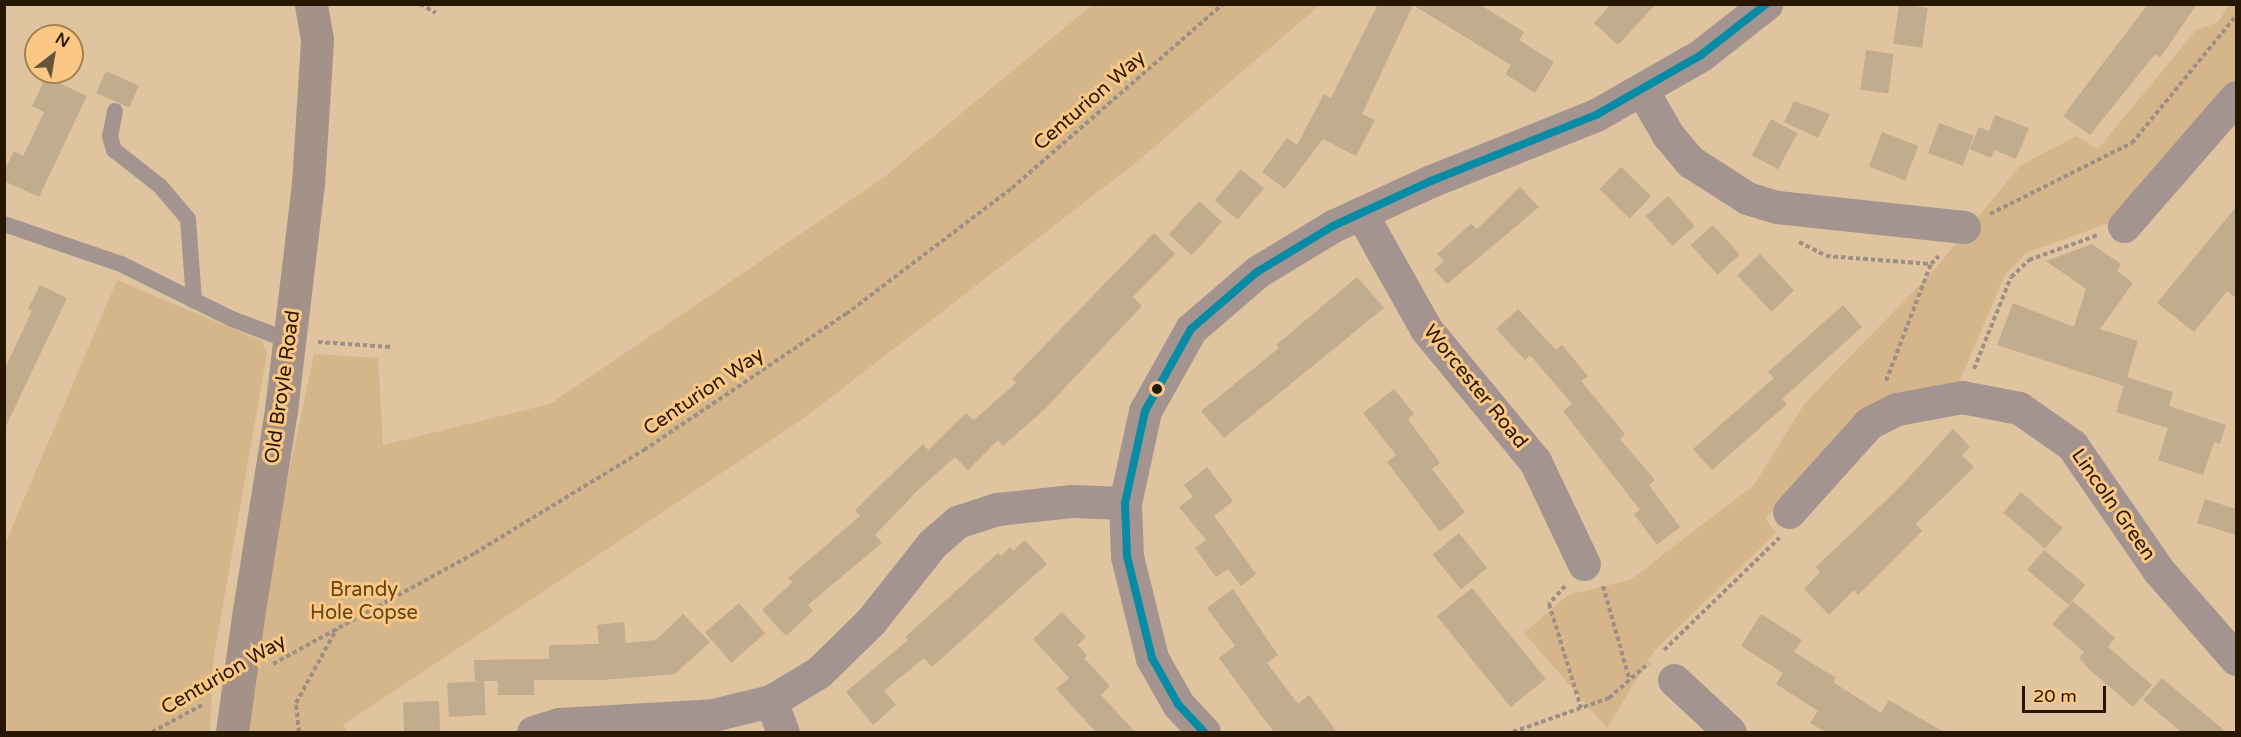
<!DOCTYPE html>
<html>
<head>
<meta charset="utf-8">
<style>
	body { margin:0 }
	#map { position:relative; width:2241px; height:737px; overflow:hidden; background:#dfc49f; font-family:"Varela Round",sans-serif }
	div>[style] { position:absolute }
	.green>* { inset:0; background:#d5b68b }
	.building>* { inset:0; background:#c1ac8e; transform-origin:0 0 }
	.path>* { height:4px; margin-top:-2px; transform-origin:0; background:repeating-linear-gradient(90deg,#9e8f84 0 4.5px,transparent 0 7.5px) }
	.service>* { height:16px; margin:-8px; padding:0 8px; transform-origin:8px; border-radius:8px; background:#a49490 }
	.minor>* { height:33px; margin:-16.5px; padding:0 16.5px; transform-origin:16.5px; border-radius:16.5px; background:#a49490 }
	.secondary>* { height:33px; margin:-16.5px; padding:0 16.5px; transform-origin:16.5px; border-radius:16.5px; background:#a49188 }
	.secondary-bridge>* { height:33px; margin:-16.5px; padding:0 16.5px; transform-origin:16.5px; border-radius:16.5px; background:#a49188 }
	.bus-1>* { height:8px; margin:-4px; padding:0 4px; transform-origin:4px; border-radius:4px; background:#088ca5 }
	.dots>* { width:16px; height:16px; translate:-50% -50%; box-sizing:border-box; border:3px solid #fac884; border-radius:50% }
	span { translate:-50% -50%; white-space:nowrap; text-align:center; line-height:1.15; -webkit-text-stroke:6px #fac884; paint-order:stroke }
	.street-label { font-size:20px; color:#271600 }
	.park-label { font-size:20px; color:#664511 }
	.frame { position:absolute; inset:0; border:6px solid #271600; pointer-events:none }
	.north { position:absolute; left:24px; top:24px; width:60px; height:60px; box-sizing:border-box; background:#fac884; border:2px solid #a6814f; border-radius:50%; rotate:31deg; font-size:16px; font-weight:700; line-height:24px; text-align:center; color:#271600 }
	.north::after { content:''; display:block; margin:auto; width:21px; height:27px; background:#675338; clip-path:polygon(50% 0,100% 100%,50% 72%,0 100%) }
	.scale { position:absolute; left:2022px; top:686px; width:84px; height:27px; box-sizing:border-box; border:3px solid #271600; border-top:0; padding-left:8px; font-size:18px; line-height:21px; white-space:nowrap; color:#271600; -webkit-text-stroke:4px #fac884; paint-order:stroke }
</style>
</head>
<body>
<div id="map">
	<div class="green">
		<i style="clip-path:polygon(1092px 5px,1320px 5px,1133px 165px,804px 418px,343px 725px,347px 732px,247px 732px,274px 544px,314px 354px,378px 358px,383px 445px,550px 404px,883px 178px)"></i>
		<i style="clip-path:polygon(2229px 5px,2236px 5px,2236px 81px,2117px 220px,2026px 253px,2005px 275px,1957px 387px,1928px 391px,1800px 486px,1765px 518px,1776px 533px,1654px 651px,1607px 728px,1524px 633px,1568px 595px,1630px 580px,1754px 485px,1805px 403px,1936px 268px,2020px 166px,2076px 136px,2098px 149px,2196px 30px,2218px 22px)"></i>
		<i style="clip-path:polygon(117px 280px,262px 341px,267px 353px,213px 662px,210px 732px,5px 732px,5px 544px)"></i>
	</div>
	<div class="building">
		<i style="clip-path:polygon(1378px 4px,1479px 4px,1524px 32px,1519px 40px,1554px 62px,1535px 93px,1505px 74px,1511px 65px,1413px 5px,1362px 114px,1375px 120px,1356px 156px,1323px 139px,1285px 189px,1262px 172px,1287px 138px,1297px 145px,1324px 94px,1331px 98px)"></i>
		<i style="clip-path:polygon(1611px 4px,1656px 4px,1618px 45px,1594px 23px)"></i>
		<i style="left:1899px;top:4px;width:29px;height:40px;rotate:8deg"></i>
		<i style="clip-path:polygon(2148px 4px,2197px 4px,2160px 58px,2155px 54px,2090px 135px,2063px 116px)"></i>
		<i style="left:1866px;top:50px;width:28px;height:40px;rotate:8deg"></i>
		<i style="left:106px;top:71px;width:36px;height:24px;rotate:24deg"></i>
		<i style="clip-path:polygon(46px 77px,87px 96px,39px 197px,4px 181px,4px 171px,14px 151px,23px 156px,44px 112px,32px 106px)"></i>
		<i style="clip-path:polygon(1794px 101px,1830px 114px,1818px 138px,1784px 122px)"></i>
		<i style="clip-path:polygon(1995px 115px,2029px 128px,2016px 159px,1994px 150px,1991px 158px,1970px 149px,1979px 127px,1989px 131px)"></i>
		<i style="left:1771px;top:119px;width:30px;height:41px;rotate:28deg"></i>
		<i style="left:1939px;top:123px;width:37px;height:32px;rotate:20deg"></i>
		<i style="left:1882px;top:132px;width:39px;height:37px;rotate:21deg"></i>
		<i style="left:1621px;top:167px;width:42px;height:31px;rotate:44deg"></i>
		<i style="left:1241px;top:169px;width:30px;height:41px;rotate:40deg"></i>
		<i style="clip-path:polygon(1520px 187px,1539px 207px,1447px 284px,1434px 270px,1444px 261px,1437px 254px,1471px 224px,1477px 229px)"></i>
		<i style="left:1668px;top:196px;width:40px;height:30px;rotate:48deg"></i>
		<i style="left:1199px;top:201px;width:31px;height:45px;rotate:42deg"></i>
		<i style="clip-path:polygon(2236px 207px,2236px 298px,2227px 291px,2194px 332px,2157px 303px)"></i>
		<i style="left:1713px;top:225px;width:40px;height:30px;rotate:48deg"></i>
		<i style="clip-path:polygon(1154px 233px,1175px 254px,1133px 297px,1142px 306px,1106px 344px,1045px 409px,1003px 446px,998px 440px,968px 470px,955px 457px,918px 490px,875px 535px,882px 543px,808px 605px,813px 611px,786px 636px,762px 610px,793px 582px,788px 578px,860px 516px,855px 510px,923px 444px,928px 450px,966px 413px,974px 420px,1016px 383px,1012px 379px)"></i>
		<i style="clip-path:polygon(2092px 244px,2121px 264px,2117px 271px,2133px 283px,2100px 329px,2138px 341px,2127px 377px,2173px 392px,2169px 406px,2226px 425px,2220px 444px,2214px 442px,2203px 475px,2158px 460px,2168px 428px,2116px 412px,2124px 386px,1997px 345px,2013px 303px,2074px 327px,2086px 289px,2046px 261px)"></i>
		<i style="left:1760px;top:254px;width:50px;height:31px;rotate:47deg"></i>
		<i style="clip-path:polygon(1357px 277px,1384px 308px,1224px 438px,1201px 411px,1279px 348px,1276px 345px)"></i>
		<i style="clip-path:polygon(40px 285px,67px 298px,4px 430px,4px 370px,32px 311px,28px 309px)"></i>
		<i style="clip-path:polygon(1843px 305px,1862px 327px,1782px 399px,1787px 404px,1712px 470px,1693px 449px,1774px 378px,1768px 372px)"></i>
		<i style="clip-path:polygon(1518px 309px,1556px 350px,1562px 345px,1588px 376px,1581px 381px,1625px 434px,1620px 439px,1655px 480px,1649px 485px,1680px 527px,1657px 545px,1634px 514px,1640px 510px,1563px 411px,1572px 404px,1530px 355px,1525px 360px,1496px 329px)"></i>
		<i style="clip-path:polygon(1394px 389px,1414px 414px,1408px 419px,1440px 463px,1432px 469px,1465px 512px,1440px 532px,1387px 462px,1396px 455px,1363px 413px)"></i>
		<i style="clip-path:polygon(1953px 429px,1970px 447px,1962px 455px,1974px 467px,1916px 524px,1922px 531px,1858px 595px,1854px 590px,1829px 615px,1804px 589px,1820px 572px,1816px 567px,1900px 487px)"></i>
		<i style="clip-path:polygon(1207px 467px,1233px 501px,1214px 516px,1256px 574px,1241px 586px,1228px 569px,1216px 577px,1195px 548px,1206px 540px,1179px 507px,1193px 497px,1184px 485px)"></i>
		<i style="left:2021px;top:492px;width:55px;height:27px;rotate:41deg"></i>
		<i style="clip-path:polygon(2205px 499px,2236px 509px,2236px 535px,2197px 523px)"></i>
		<i style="left:1459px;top:533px;width:45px;height:34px;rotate:51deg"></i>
		<i style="clip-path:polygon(1025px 540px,1047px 564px,932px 667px,924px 658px,884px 691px,896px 705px,873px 725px,846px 692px,908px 640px,905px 637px,998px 553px,1001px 556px,1010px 547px,1013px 551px)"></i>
		<i style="left:2044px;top:550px;width:54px;height:26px;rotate:40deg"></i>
		<i style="left:1472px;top:588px;width:117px;height:45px;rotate:51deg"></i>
		<i style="clip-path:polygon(1233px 589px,1278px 655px,1267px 663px,1298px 704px,1309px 695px,1337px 732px,1274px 732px,1260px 714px,1219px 658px,1235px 646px,1207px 608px)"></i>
		<i style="clip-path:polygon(2073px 601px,2115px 638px,2108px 647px,2152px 685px,2133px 707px,2091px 671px,2079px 658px,2084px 652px,2052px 624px)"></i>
		<i style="left:739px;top:603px;width:40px;height:45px;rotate:49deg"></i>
		<i style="clip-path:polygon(1062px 612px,1086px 637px,1078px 645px,1087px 656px,1084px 658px,1110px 686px,1101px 695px,1135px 732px,1096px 732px,1056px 689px,1069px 678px,1033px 639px)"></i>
		<i style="clip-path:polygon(683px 614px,710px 642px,675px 674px,602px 680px,534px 680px,534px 695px,498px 695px,498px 681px,475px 681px,474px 660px,549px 659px,549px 645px,599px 644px,597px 625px,624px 622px,626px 643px,656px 640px)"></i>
		<i style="clip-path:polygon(1761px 614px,1802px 640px,1794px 652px,1836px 678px,1833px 682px,1881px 713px,1889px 700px,1944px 732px,1825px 732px,1810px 723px,1818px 711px,1776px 684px,1783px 673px,1741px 646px)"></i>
		<i style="clip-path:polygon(2162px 678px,2226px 732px,2181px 732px,2143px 700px)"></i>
		<i style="left:484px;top:681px;width:34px;height:37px;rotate:87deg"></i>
		<i style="left:439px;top:701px;width:31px;height:36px;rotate:88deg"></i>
	</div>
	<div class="path">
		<i style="left:420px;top:4px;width:18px;rotate:29deg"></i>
		<i style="left:1990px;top:214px;width:159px;rotate:-26.6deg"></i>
		<i style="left:2132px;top:143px;width:164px;rotate:-50.7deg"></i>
		<i style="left:1799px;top:242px;width:30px;rotate:27deg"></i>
		<i style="left:1826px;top:256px;width:105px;rotate:4.4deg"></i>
		<i style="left:318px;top:342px;width:73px;rotate:3.9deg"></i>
		<i style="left:1974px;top:369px;width:99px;rotate:-68.1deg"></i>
		<i style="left:2011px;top:277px;width:25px;rotate:-43deg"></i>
		<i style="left:2029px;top:260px;width:73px;rotate:-19.9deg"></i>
		<i style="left:1886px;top:381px;width:125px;rotate:-69deg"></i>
		<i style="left:1931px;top:264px;width:11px;rotate:-45deg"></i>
		<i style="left:1565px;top:586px;width:24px;rotate:132deg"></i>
		<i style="left:1549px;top:604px;width:109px;rotate:72.9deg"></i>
		<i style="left:1603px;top:586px;width:96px;rotate:74.2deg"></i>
		<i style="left:1664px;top:650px;width:161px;rotate:-44.2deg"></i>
		<i style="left:273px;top:664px;width:230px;rotate:-28.8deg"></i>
		<i style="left:475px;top:553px;width:198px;rotate:-31.4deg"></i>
		<i style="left:644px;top:450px;width:244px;rotate:-34deg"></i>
		<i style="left:846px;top:314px;width:208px;rotate:-37.2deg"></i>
		<i style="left:1012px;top:188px;width:280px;rotate:-41.1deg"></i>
		<i style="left:152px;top:732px;width:59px;rotate:-28.3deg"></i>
		<i style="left:299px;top:732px;width:29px;rotate:-96deg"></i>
		<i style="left:296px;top:703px;width:85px;rotate:-61.3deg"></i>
		<i style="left:1513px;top:732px;width:102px;rotate:-19.5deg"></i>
		<i style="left:1609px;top:698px;width:53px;rotate:-41.2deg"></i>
	</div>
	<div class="service">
		<i style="left:115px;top:111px;width:25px;rotate:101deg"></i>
		<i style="left:110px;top:136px;width:15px;rotate:74deg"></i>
		<i style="left:114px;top:150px;width:58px;rotate:38deg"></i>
		<i style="left:160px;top:186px;width:43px;rotate:49.7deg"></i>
		<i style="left:188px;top:219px;width:82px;rotate:85.8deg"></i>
		<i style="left:4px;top:224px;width:124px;rotate:18.9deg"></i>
		<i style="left:121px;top:264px;width:124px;rotate:26.4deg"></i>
		<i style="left:232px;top:319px;width:62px;rotate:20.8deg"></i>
	</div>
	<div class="minor">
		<i style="left:1642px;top:90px;width:52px;rotate:60deg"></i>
		<i style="left:1668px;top:135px;width:35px;rotate:50deg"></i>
		<i style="left:1691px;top:162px;width:67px;rotate:32.7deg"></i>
		<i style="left:1747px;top:198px;width:31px;rotate:17deg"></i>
		<i style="left:1777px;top:207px;width:188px;rotate:6.1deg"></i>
		<i style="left:1361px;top:213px;width:133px;rotate:60.7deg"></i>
		<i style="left:1426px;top:329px;width:171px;rotate:50.5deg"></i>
		<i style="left:1535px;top:461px;width:114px;rotate:64.6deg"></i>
		<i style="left:2124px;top:226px;width:171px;rotate:-49deg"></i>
		<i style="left:1789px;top:512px;width:120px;rotate:-48deg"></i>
		<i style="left:1869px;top:423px;width:31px;rotate:-27deg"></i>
		<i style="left:1897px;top:409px;width:66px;rotate:-10.5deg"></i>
		<i style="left:1962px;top:397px;width:58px;rotate:10.9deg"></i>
		<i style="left:2019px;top:408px;width:65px;rotate:34.9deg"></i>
		<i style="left:2072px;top:445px;width:153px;rotate:55.4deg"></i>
		<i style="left:2159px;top:571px;width:117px;rotate:48.8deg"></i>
		<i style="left:1674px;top:680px;width:76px;rotate:42.9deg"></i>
		<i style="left:771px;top:701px;width:33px;rotate:69deg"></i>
		<i style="left:533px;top:732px;width:27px;rotate:-17deg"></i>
		<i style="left:559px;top:724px;width:154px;rotate:-3.3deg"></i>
		<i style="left:713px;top:715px;width:60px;rotate:-13.6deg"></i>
		<i style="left:771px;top:701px;width:56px;rotate:-31.1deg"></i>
		<i style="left:819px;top:672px;width:73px;rotate:-44.4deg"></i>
		<i style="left:871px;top:621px;width:98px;rotate:-51.6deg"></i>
		<i style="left:932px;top:544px;width:33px;rotate:-41deg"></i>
		<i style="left:957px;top:522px;width:42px;rotate:-18deg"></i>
		<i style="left:997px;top:509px;width:75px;rotate:-6.1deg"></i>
		<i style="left:1072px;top:501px;width:53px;rotate:2.2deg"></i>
		<i style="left:1204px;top:732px;width:38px;rotate:-133deg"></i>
		<i style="left:1178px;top:704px;width:53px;rotate:-119.5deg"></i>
		<i style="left:1152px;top:658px;width:105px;rotate:-103.8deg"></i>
		<i style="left:1127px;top:556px;width:53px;rotate:-92.2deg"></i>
		<i style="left:1125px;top:503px;width:94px;rotate:-77.7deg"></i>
		<i style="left:1145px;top:411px;width:94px;rotate:-60.7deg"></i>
		<i style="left:1191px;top:329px;width:87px;rotate:-40.8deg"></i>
		<i style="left:1257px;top:272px;width:89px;rotate:-31.2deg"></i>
		<i style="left:1333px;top:226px;width:108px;rotate:-24.7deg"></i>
		<i style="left:1431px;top:181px;width:178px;rotate:-21.8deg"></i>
		<i style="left:1596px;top:115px;width:121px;rotate:-29.7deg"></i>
		<i style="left:1701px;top:55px;width:83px;rotate:-38.1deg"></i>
	</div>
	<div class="secondary">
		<i style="left:249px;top:610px;width:203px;rotate:-80.9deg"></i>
		<i style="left:281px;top:410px;width:228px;rotate:-83.2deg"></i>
		<i style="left:308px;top:184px;width:145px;rotate:-86.4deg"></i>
		<i style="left:317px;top:39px;width:36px;rotate:-100deg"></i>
	</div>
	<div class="secondary-bridge">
		<i style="left:232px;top:732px;width:123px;rotate:-82.1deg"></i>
	</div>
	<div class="bus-1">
		<i style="left:1204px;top:732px;width:38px;rotate:-133deg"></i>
		<i style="left:1178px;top:704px;width:53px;rotate:-119.5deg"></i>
		<i style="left:1152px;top:658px;width:105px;rotate:-103.8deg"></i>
		<i style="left:1127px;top:556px;width:53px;rotate:-92.2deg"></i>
		<i style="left:1125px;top:503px;width:94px;rotate:-77.7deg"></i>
		<i style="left:1145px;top:411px;width:94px;rotate:-60.7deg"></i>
		<i style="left:1191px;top:329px;width:87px;rotate:-40.8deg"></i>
		<i style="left:1257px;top:272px;width:89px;rotate:-31.2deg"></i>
		<i style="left:1333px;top:226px;width:108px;rotate:-24.7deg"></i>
		<i style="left:1431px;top:181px;width:178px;rotate:-21.8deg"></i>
		<i style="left:1596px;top:115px;width:121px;rotate:-29.7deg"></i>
		<i style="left:1701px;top:55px;width:83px;rotate:-38.1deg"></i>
	</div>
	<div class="dots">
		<i style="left:1157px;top:389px;background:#271600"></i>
	</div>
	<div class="street-label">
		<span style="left:1090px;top:101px;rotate:-41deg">Centurion Way</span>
		<span style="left:283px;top:387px;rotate:-82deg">Old Broyle Road</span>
		<span style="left:1475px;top:387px;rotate:51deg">Worcester Road</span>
		<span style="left:704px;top:392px;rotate:-34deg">Centurion Way</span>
		<span style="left:2113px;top:505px;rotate:55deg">Lincoln Green</span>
		<span style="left:224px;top:675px;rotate:-30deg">Centurion Way</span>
	</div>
	<div class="park-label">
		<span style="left:364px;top:602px">Brandy<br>Hole Copse</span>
	</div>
	<div class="frame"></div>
	<div class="north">N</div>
	<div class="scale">20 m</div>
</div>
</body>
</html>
